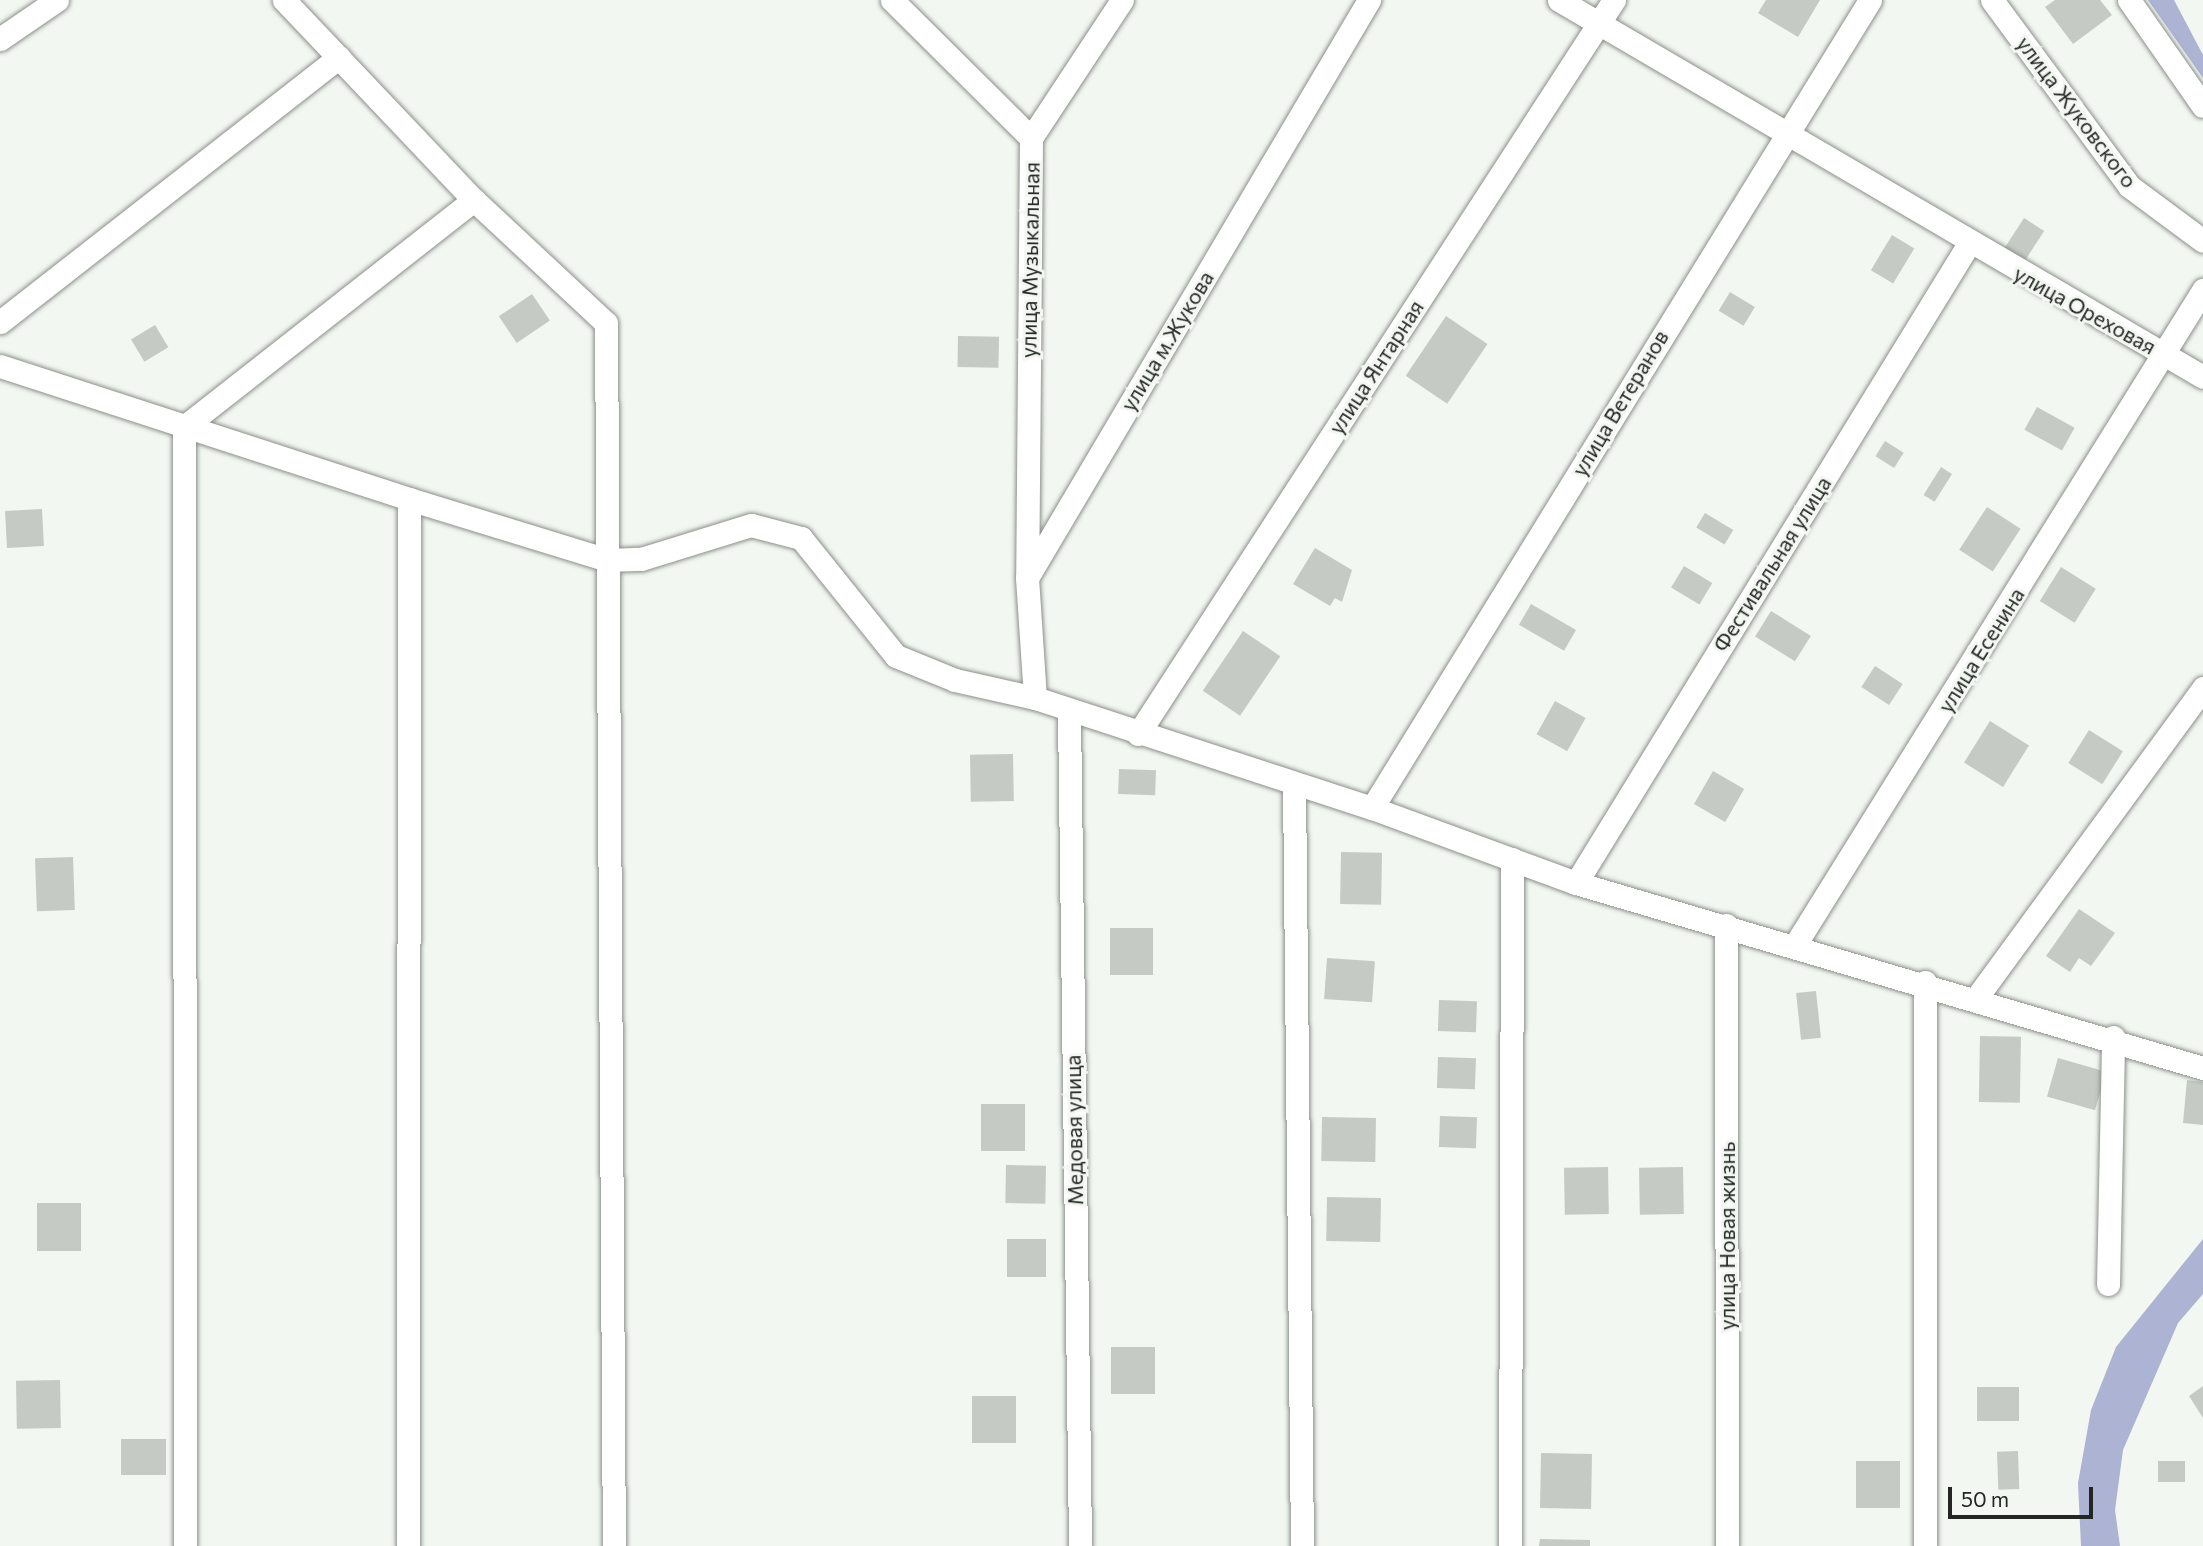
<!DOCTYPE html>
<html>
<head>
<meta charset="utf-8">
<style>
	body { margin:0 }
	#map { position:relative; width:2203px; height:1546px; overflow:hidden; background:#f2f7f1; font-family:Commissioner,sans-serif }
	div>[style] { position:absolute }
	.forest>* { inset:0; background:#adb3d3 }
	.building>* { inset:0; background:#c5cac4; transform-origin:0 0 }
	.roads { filter:drop-shadow(0 0 2px #8b8f8a) drop-shadow(0 0 2px #8b8f8a) }
	.minor>* { height:23px; margin:-11.5px; padding:0 11.5px; transform-origin:11.5px; border-radius:11.5px; background:#fff }
	span { translate:-50% -50%; white-space:nowrap; text-align:center; line-height:1.15; -webkit-text-stroke:6px #f2f7f1; paint-order:stroke }
	.street-label { font-size:21px; color:#242624 }
	.scale { position:absolute; left:1948px; top:1487px; width:145px; height:32px; box-sizing:border-box; border:4px solid #242624; border-top:0; padding-left:9px; font-size:21px; line-height:24px; white-space:nowrap; color:#242624; -webkit-text-stroke:5px #f2f7f1; paint-order:stroke }
</style>
</head>
<body>
<div id="map">
	<div class="forest">
		<i style="clip-path:polygon(2148px 0,2174px 0,2203px 55px,2203px 78px)"></i>
		<i style="clip-path:polygon(2203px 1239px,2203px 1294px,2178px 1323px,2123px 1450px,2115px 1510px,2120px 1546px,2081px 1546px,2078px 1483px,2091px 1410px,2116px 1347px)"></i>
	</div>
	<div class="building">
		<i style="clip-path:polygon(1766px 0,1820px 0,1798px 37px,1758px 13px)"></i>
		<i style="clip-path:polygon(2055px 0,2100px 0,2112px 15px,2073px 44px,2045px 7px)"></i>
		<i style="left:2024px;top:218px;width:24px;height:36px;rotate:33deg"></i>
		<i style="left:1892px;top:235px;width:26px;height:41px;rotate:31deg"></i>
		<i style="left:1730px;top:292px;width:29px;height:22px;rotate:31deg"></i>
		<i style="left:532px;top:294px;width:32px;height:40px;rotate:56deg"></i>
		<i style="left:1446px;top:316px;width:50px;height:72px;rotate:34deg"></i>
		<i style="left:155px;top:325px;width:26px;height:28px;rotate:59deg"></i>
		<i style="left:958px;top:336px;width:41px;height:31px;rotate:1deg"></i>
		<i style="left:2037px;top:407px;width:43px;height:26px;rotate:29deg"></i>
		<i style="left:1885px;top:441px;width:22px;height:18px;rotate:32deg"></i>
		<i style="left:1941px;top:467px;width:13px;height:33px;rotate:32deg"></i>
		<i style="left:1987px;top:507px;width:40px;height:51px;rotate:33deg"></i>
		<i style="left:42px;top:509px;width:37px;height:37px;rotate:87deg"></i>
		<i style="left:1705px;top:513px;width:33px;height:17px;rotate:31deg"></i>
		<i style="clip-path:polygon(1315px 548px,1352px 570px,1342px 602px,1335px 598px,1330px 606px,1293px 584px)"></i>
		<i style="left:1684px;top:566px;width:33px;height:25px;rotate:31deg"></i>
		<i style="left:2061px;top:567px;width:41px;height:40px;rotate:32deg"></i>
		<i style="left:1531px;top:604px;width:52px;height:24px;rotate:30deg"></i>
		<i style="left:1771px;top:611px;width:47px;height:30px;rotate:32deg"></i>
		<i style="left:1243px;top:631px;width:45px;height:72px;rotate:34deg"></i>
		<i style="left:1875px;top:666px;width:33px;height:25px;rotate:33deg"></i>
		<i style="left:1555px;top:701px;width:35px;height:38px;rotate:29deg"></i>
		<i style="left:1990px;top:721px;width:46px;height:49px;rotate:32deg"></i>
		<i style="left:2089px;top:730px;width:40px;height:39px;rotate:32deg"></i>
		<i style="left:1013px;top:754px;width:47px;height:43px;rotate:89deg"></i>
		<i style="left:1119px;top:769px;width:37px;height:25px;rotate:2deg"></i>
		<i style="left:1713px;top:771px;width:36px;height:38px;rotate:30deg"></i>
		<i style="left:1341px;top:852px;width:41px;height:52px;rotate:1deg"></i>
		<i style="left:73px;top:857px;width:53px;height:38px;rotate:88deg"></i>
		<i style="clip-path:polygon(2079px 909px,2115px 933px,2091px 966px,2079px 958px,2070px 972px,2046px 956px)"></i>
		<i style="left:1110px;top:928px;width:43px;height:47px"></i>
		<i style="left:1327px;top:958px;width:48px;height:41px;rotate:4deg"></i>
		<i style="left:1816px;top:991px;width:47px;height:20px;rotate:84deg"></i>
		<i style="left:1439px;top:1000px;width:38px;height:31px;rotate:2deg"></i>
		<i style="left:1980px;top:1036px;width:41px;height:66px;rotate:1deg"></i>
		<i style="left:1438px;top:1057px;width:38px;height:31px;rotate:2deg"></i>
		<i style="left:2058px;top:1058px;width:50px;height:40px;rotate:16deg"></i>
		<i style="clip-path:polygon(2187px 1080px,2203px 1082px,2203px 1125px,2183px 1123px)"></i>
		<i style="left:1025px;top:1104px;width:47px;height:44px;rotate:90deg"></i>
		<i style="left:1440px;top:1116px;width:37px;height:31px;rotate:2deg"></i>
		<i style="left:1322px;top:1117px;width:54px;height:44px;rotate:1deg"></i>
		<i style="left:1006px;top:1165px;width:40px;height:38px;rotate:1deg"></i>
		<i style="left:1608px;top:1167px;width:47px;height:44px;rotate:89deg"></i>
		<i style="left:1683px;top:1167px;width:47px;height:44px;rotate:89deg"></i>
		<i style="left:1327px;top:1197px;width:54px;height:44px;rotate:1deg"></i>
		<i style="left:81px;top:1203px;width:48px;height:44px;rotate:90deg"></i>
		<i style="left:1007px;top:1239px;width:39px;height:38px"></i>
		<i style="left:1111px;top:1347px;width:44px;height:47px"></i>
		<i style="left:60px;top:1380px;width:48px;height:44px;rotate:89deg"></i>
		<i style="clip-path:polygon(2203px 1386px,2203px 1418px,2189px 1396px)"></i>
		<i style="left:1977px;top:1387px;width:42px;height:34px"></i>
		<i style="left:1016px;top:1396px;width:47px;height:44px;rotate:90deg"></i>
		<i style="left:121px;top:1439px;width:45px;height:36px"></i>
		<i style="left:2018px;top:1451px;width:38px;height:21px;rotate:88deg"></i>
		<i style="left:1541px;top:1453px;width:51px;height:55px;rotate:1deg"></i>
		<i style="left:1856px;top:1461px;width:44px;height:47px"></i>
		<i style="left:2158px;top:1461px;width:27px;height:21px"></i>
		<i style="clip-path:polygon(1540px 1539px,1590px 1540px,1590px 1546px,1539px 1546px)"></i>
	</div>
	<div class="roads">
		<div class="minor">
			<i style="left:284px;top:0;width:276px;rotate:46.5deg"></i>
			<i style="left:474px;top:200px;width:180px;rotate:43deg"></i>
			<i style="left:606px;top:323px;width:1223px;rotate:89.63deg"></i>
			<i style="left:892px;top:0;width:196px;rotate:44.8deg"></i>
			<i style="left:1031px;top:138px;width:438px;rotate:90.5deg"></i>
			<i style="left:1559px;top:0;width:746px;rotate:30.34deg"></i>
			<i style="left:1992px;top:0;width:231px;rotate:53.6deg"></i>
			<i style="left:2129px;top:186px;width:92px;rotate:36.6deg"></i>
			<i style="left:2129px;top:0;width:129px;rotate:55.1deg"></i>
			<i style="left:0;top:39px;width:69px;rotate:-34.4deg"></i>
			<i style="left:1031px;top:138px;width:165px;rotate:-56.6deg"></i>
			<i style="left:0;top:322px;width:430px;rotate:-38deg"></i>
			<i style="left:0;top:366px;width:430px;rotate:18deg"></i>
			<i style="left:1035px;top:698px;width:120px;rotate:-93.8deg"></i>
			<i style="left:1027px;top:578px;width:672px;rotate:-59.39deg"></i>
			<i style="left:1069px;top:713px;width:833px;rotate:89.24deg"></i>
			<i style="left:1138px;top:734px;width:875px;rotate:-57.04deg"></i>
			<i style="left:1294px;top:784px;width:762px;rotate:89.4deg"></i>
			<i style="left:1372px;top:808px;width:949px;rotate:-58.35deg"></i>
			<i style="left:1576px;top:883px;width:749px;rotate:-58.43deg"></i>
			<i style="left:1726px;top:925px;width:621px;rotate:89.91deg"></i>
			<i style="left:1795px;top:945px;width:772px;rotate:-58.08deg"></i>
			<i style="left:1925px;top:982px;width:564px;rotate:90deg"></i>
			<i style="left:1977px;top:997px;width:383px;rotate:-53.8deg"></i>
			<i style="left:2108px;top:1284px;width:247px;rotate:-88.8deg"></i>
			<i style="left:185px;top:1546px;width:1119px;rotate:-90.05deg"></i>
			<i style="left:184px;top:427px;width:368px;rotate:-38.1deg"></i>
			<i style="left:408px;top:1546px;width:1047px;rotate:-89.95deg"></i>
			<i style="left:409px;top:499px;width:207px;rotate:17.1deg"></i>
			<i style="left:607px;top:560px;width:34px;rotate:-2deg"></i>
			<i style="left:641px;top:559px;width:115px;rotate:-17.2deg"></i>
			<i style="left:751px;top:525px;width:52px;rotate:14.6deg"></i>
			<i style="left:801px;top:538px;width:151px;rotate:51.2deg"></i>
			<i style="left:896px;top:656px;width:64px;rotate:22.1deg"></i>
			<i style="left:955px;top:680px;width:82px;rotate:12.7deg"></i>
			<i style="left:1035px;top:698px;width:354px;rotate:18.1deg"></i>
			<i style="left:1372px;top:808px;width:217px;rotate:20.2deg"></i>
			<i style="left:1576px;top:883px;width:654px;rotate:16.44deg"></i>
			<i style="left:1510px;top:1546px;width:687px;rotate:-89.83deg"></i>
		</div>
	</div>
	<div class="street-label">
		<span style="left:2077px;top:112px;rotate:53deg">улица Жуковского</span>
		<span style="left:1030px;top:260px;rotate:-89deg">улица Музыкальная</span>
		<span style="left:2085px;top:310px;rotate:29deg">улица Ореховая</span>
		<span style="left:1167px;top:341px;rotate:-59deg">улица м.Жукова</span>
		<span style="left:1376px;top:367px;rotate:-57deg">улица Янтарная</span>
		<span style="left:1620px;top:403px;rotate:-59deg">улица Ветеранов</span>
		<span style="left:1772px;top:564px;rotate:-58deg">Фестивальная улица</span>
		<span style="left:1981px;top:650px;rotate:-58deg">улица Есенина</span>
		<span style="left:1074px;top:1130px;rotate:-91deg">Медовая улица</span>
		<span style="left:1727px;top:1236px;rotate:-90deg">улица Новая жизнь</span>
	</div>
	<div class="scale">50 m</div>
</div>
</body>
</html>
